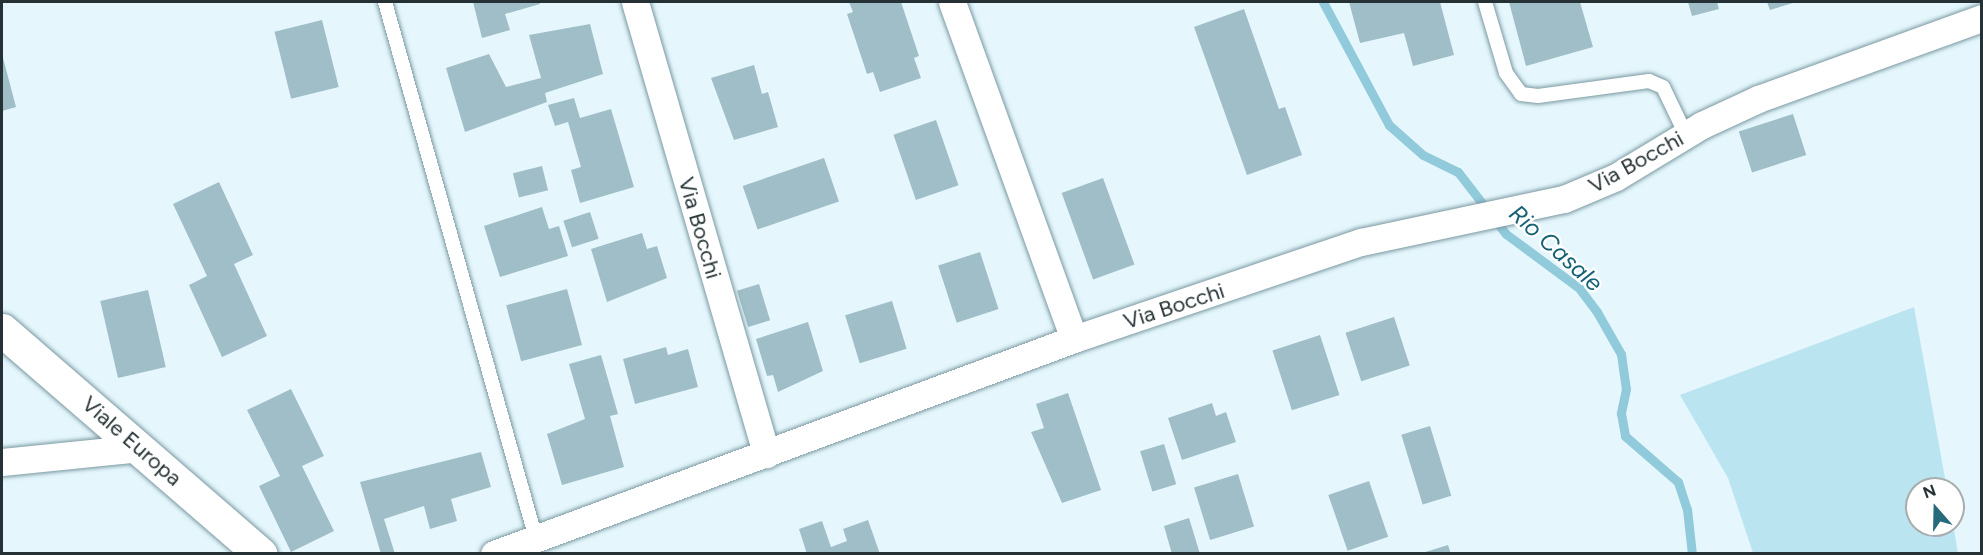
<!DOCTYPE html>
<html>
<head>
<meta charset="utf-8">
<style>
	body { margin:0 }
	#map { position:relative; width:1983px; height:555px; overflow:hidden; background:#e5f7fd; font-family:Figtree,sans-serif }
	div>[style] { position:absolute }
	.green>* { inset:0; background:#bbe4f1 }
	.stream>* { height:9px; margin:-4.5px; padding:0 4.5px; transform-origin:4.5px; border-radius:4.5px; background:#90cadb }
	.building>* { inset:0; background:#9fbec7; transform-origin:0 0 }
	.roads { filter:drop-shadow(0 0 2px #7b98a1) drop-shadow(0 0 2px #7b98a1) }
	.service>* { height:14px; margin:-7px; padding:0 7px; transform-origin:7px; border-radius:7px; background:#fff }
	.minor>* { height:27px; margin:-13.5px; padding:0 13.5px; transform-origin:13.5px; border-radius:13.5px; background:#fff }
	.secondary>* { height:33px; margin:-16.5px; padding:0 16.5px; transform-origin:16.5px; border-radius:16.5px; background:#fff }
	span { translate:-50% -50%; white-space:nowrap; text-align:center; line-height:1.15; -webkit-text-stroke:4.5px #fff; paint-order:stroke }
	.street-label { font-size:22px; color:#253134 }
	.water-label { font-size:24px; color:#156274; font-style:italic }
	.frame { position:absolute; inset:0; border:3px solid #253134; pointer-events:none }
	.north { position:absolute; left:1905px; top:477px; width:60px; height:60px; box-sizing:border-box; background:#fff; border:2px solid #a8adae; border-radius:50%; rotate:340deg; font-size:16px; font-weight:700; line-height:24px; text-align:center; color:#253134 }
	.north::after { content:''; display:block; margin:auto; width:21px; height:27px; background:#276a7c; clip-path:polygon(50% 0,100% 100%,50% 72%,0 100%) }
</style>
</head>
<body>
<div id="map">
	<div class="green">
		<i style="clip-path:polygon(1914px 307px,1947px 489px,1917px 489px,1917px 525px,1953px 524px,1958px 553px,1753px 553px,1728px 478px,1680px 395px)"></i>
	</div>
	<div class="stream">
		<i style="left:1323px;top:2px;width:140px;rotate:61.8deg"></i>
		<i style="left:1389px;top:125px;width:45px;rotate:41.4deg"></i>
		<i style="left:1423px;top:155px;width:39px;rotate:26deg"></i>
		<i style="left:1458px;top:172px;width:78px;rotate:52.3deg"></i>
		<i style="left:1506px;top:234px;width:91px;rotate:36.5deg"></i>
		<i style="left:1579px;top:288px;width:30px;rotate:53deg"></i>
		<i style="left:1597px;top:312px;width:48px;rotate:60.3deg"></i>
		<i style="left:1621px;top:354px;width:35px;rotate:82deg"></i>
		<i style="left:1626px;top:389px;width:25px;rotate:102deg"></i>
		<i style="left:1621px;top:413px;width:23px;rotate:80deg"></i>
		<i style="left:1625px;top:436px;width:70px;rotate:41deg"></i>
		<i style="left:1678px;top:482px;width:28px;rotate:72deg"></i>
		<i style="left:1687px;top:509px;width:45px;rotate:83.7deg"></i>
	</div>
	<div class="building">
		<i style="clip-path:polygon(473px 2px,539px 2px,540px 4px,505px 14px,510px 30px,482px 38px)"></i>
		<i style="clip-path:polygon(849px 2px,901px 2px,919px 56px,914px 58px,921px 78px,880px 92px,873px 72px,867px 74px,847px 14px,853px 12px)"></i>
		<i style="clip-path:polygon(1349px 2px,1440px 2px,1454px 55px,1413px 66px,1404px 33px,1360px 43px)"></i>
		<i style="clip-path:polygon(1509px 2px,1580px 2px,1593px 47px,1526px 66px)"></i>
		<i style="clip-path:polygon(1688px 2px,1717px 2px,1719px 9px,1692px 16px)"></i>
		<i style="clip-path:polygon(1767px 2px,1796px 2px,1770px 10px)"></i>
		<i style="clip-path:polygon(1244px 9px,1279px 109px,1285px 107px,1302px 155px,1247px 175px,1194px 27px)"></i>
		<i style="left:322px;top:20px;width:69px;height:49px;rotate:76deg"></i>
		<i style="clip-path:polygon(590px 24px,603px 74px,545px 93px,547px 102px,465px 132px,446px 68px,489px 54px,506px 87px,541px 78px,529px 35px)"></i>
		<i style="clip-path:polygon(2px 54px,16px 107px,2px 111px)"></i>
		<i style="clip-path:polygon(754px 65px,762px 94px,768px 92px,778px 127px,734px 140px,711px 78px)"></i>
		<i style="clip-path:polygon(574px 98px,580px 118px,611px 109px,634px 187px,580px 203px,571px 170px,581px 167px,568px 122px,555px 126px,548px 105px)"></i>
		<i style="left:1793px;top:114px;width:43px;height:57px;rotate:72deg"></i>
		<i style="left:936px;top:120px;width:69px;height:45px;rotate:71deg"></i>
		<i style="left:824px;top:158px;width:46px;height:86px;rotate:71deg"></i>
		<i style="left:542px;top:166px;width:25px;height:30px;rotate:76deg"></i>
		<i style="left:1103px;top:178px;width:92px;height:44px;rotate:70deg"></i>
		<i style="clip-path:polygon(219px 182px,253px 255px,234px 264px,267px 336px,222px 357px,189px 285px,207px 276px,173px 204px)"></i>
		<i style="clip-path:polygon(542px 207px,549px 229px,559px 226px,568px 256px,500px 277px,484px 226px)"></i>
		<i style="left:590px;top:212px;width:28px;height:28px;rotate:72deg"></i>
		<i style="clip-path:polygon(642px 233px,647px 249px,657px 246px,667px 278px,607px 302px,591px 249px)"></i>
		<i style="left:980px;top:252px;width:60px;height:44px;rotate:72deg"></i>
		<i style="left:759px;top:284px;width:38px;height:23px;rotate:73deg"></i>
		<i style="left:567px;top:289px;width:58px;height:63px;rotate:75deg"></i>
		<i style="left:148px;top:290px;width:79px;height:49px;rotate:77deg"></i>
		<i style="left:892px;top:301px;width:50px;height:49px;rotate:73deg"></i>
		<i style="left:1394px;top:317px;width:51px;height:51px;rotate:72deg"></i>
		<i style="clip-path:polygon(808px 322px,823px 371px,778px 392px,773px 375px,767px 376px,756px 339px)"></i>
		<i style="left:1320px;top:335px;width:63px;height:50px;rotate:72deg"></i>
		<i style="clip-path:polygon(666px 347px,668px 355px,688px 349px,698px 387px,635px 404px,623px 359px)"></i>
		<i style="clip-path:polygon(601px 355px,618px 414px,610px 416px,624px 467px,562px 485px,547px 434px,585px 419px,569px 364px)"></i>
		<i style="clip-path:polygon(291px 389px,324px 456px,302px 466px,334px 531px,291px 552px,259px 486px,280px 476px,247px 410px)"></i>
		<i style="clip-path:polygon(1068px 393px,1101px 490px,1062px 503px,1031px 432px,1044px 428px,1036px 404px)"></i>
		<i style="clip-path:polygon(1212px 403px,1216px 416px,1226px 412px,1236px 442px,1182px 460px,1168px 418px)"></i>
		<i style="left:1430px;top:426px;width:73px;height:30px;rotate:73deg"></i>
		<i style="left:1164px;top:444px;width:42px;height:25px;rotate:73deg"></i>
		<i style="clip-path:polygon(481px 452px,491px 487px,451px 499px,457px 521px,430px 529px,424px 506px,384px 519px,395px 554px,381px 554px,360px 482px)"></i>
		<i style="left:1238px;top:474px;width:55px;height:46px;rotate:73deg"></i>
		<i style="left:1369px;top:481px;width:59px;height:43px;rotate:71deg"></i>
		<i style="clip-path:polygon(1189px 518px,1200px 554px,1172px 554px,1164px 526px)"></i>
		<i style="clip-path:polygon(868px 520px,880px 554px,807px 554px,799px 529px,822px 521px,831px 547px,847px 541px,843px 529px)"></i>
		<i style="clip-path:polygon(1448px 545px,1451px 554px,1422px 554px,1422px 553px)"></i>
	</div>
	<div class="roads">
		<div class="service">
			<i style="left:385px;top:2px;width:558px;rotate:74.29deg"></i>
			<i style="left:1485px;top:2px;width:74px;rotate:73.5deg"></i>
			<i style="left:1506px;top:73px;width:26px;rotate:54deg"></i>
			<i style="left:1521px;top:94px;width:17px;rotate:7deg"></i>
			<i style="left:1538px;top:96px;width:112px;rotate:-7.7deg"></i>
			<i style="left:1649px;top:81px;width:15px;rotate:23deg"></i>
			<i style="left:1663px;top:87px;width:53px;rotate:64.4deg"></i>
		</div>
		<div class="minor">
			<i style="left:635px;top:2px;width:471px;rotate:73.8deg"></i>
			<i style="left:952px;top:2px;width:358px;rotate:70.1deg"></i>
			<i style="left:2px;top:462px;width:139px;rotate:-5.8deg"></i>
			<i style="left:494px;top:554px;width:619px;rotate:-20.34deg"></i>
			<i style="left:1074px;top:339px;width:303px;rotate:-18.7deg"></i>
			<i style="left:1361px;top:242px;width:208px;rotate:-12deg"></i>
			<i style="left:1564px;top:199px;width:56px;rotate:-22.9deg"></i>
			<i style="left:1616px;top:177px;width:100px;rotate:-31.2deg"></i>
			<i style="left:1702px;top:125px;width:62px;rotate:-24.9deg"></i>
			<i style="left:1758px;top:99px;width:238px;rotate:-19.9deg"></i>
		</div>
		<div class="secondary">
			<i style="left:2px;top:330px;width:342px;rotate:40.9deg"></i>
		</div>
	</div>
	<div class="street-label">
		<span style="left:1636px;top:162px;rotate:-29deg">Via Bocchi</span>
		<span style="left:700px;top:228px;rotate:74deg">Via Bocchi</span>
		<span style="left:1174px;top:306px;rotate:-18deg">Via Bocchi</span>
		<span style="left:132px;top:441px;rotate:41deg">Viale Europa</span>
	</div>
	<div class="water-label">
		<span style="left:1556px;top:248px;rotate:42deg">Rio Casale</span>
	</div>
	<div class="frame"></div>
	<div class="north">N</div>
</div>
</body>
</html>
